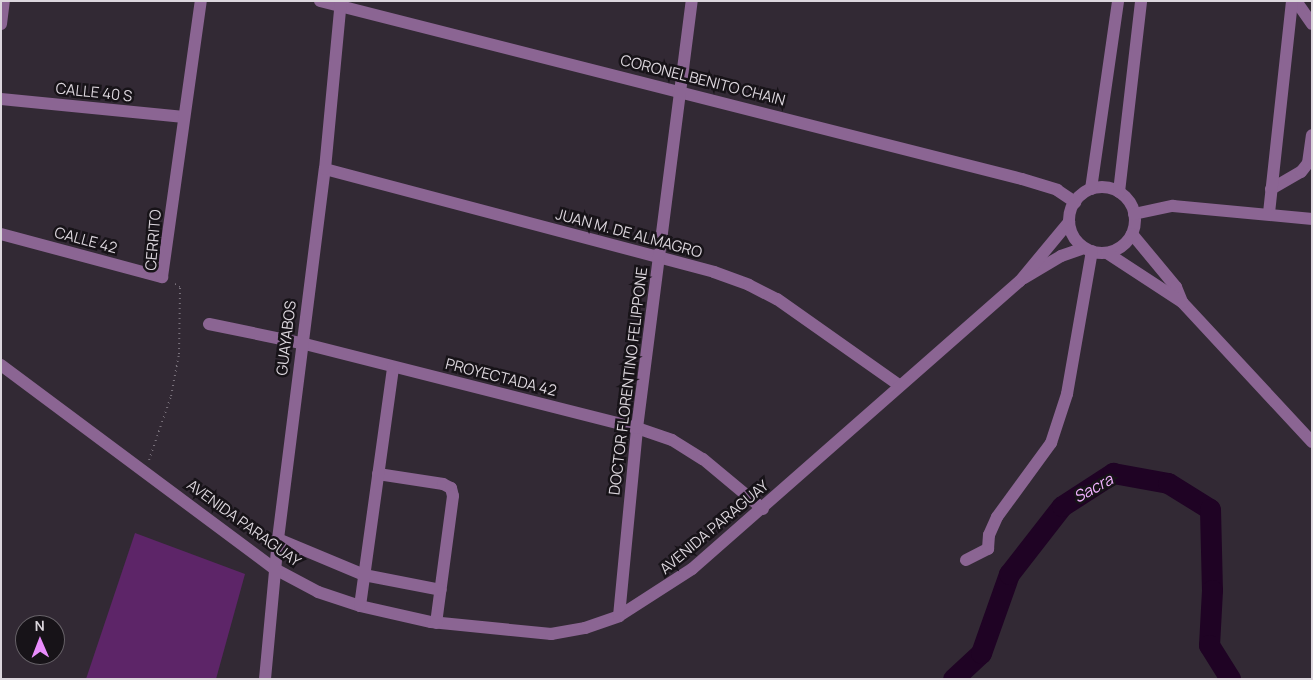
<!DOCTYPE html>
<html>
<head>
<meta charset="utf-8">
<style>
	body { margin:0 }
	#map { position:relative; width:1313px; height:680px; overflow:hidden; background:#322934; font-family:Manrope,sans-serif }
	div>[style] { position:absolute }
	.green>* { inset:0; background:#5d2568 }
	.river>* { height:21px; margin:-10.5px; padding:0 10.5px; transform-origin:10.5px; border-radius:10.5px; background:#1f0324 }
	.path>* { height:2px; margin-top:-1px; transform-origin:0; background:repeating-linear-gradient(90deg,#78707a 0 1px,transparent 0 5px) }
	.minor>* { height:12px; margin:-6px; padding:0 6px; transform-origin:6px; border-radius:6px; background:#8b6593 }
	.minor>.ring { margin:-6px; padding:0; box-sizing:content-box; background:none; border:12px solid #8b6593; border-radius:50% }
	span { translate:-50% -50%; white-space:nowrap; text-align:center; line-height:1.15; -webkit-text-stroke:5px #171318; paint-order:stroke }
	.street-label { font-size:15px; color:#dcd6dd }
	.water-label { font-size:16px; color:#f0b1fd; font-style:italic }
	.frame { position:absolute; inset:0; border:2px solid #dcd6dd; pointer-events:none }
	.north { position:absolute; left:15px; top:615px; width:50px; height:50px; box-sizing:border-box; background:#171318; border:1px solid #666167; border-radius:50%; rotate:359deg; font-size:14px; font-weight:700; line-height:20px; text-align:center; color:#dcd6dd }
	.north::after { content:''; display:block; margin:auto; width:18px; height:22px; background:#ea8dfd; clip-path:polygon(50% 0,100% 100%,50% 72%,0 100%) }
</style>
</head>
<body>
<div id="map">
	<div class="green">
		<i style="clip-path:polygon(135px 533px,245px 574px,216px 679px,86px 679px)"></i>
	</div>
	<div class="river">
		<i style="left:953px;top:679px;width:38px;rotate:-43deg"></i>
		<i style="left:981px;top:653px;width:84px;rotate:-70.5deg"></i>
		<i style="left:1009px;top:574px;width:86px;rotate:-52.1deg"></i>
		<i style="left:1062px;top:506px;width:61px;rotate:-32.9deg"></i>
		<i style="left:1113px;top:473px;width:56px;rotate:10.3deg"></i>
		<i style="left:1168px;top:483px;width:49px;rotate:31.8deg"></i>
		<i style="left:1210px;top:509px;width:81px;rotate:88.6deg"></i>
		<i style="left:1212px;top:590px;width:55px;rotate:93.1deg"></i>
		<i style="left:1209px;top:645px;width:40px;rotate:58deg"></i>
	</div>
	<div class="path">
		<i style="left:149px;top:460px;width:68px;rotate:-71deg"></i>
		<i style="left:171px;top:396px;width:43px;rotate:-79.2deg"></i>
		<i style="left:179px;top:354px;width:67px;rotate:-89.1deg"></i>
		<i style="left:180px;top:287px;width:8px;rotate:-150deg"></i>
	</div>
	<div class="minor">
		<i style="left:320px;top:1px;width:724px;rotate:14.23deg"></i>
		<i style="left:1022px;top:179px;width:37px;rotate:17deg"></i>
		<i style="left:1057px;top:190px;width:22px;rotate:34deg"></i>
		<i style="left:1296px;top:1px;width:28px;rotate:55deg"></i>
		<i style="left:1px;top:24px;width:23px;rotate:-83deg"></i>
		<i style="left:1px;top:99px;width:184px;rotate:5.6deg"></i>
		<i style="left:325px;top:169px;width:402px;rotate:14.8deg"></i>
		<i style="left:714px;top:272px;width:37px;rotate:20deg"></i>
		<i style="left:749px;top:285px;width:31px;rotate:27deg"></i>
		<i style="left:777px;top:299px;width:149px;rotate:35.2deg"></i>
		<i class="ring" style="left:1069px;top:187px;width:54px;height:54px"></i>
		<i style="left:1091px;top:189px;width:190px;rotate:-81.8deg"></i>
		<i style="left:1271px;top:189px;width:34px;rotate:-30deg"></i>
		<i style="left:1301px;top:172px;width:11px;rotate:-52deg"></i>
		<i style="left:1308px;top:163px;width:28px;rotate:-82deg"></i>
		<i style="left:1119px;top:192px;width:192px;rotate:-83.4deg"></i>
		<i style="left:1269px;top:213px;width:213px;rotate:-83.8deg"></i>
		<i style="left:1134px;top:214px;width:40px;rotate:-12deg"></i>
		<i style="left:1173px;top:206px;width:140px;rotate:5.3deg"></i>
		<i style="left:1px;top:234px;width:167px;rotate:15deg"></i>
		<i style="left:162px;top:277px;width:279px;rotate:-82deg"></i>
		<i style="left:1132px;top:234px;width:69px;rotate:50.3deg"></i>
		<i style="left:1176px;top:287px;width:16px;rotate:68deg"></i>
		<i style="left:1182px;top:302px;width:191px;rotate:47.1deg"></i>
		<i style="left:1107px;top:253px;width:90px;rotate:33.2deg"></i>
		<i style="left:1024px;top:278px;width:43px;rotate:-30.7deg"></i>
		<i style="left:1061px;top:256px;width:24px;rotate:-19deg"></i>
		<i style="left:209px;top:324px;width:94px;rotate:11.7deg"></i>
		<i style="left:301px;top:343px;width:347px;rotate:14.2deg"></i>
		<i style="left:637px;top:428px;width:37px;rotate:19deg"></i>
		<i style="left:672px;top:440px;width:36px;rotate:32deg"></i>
		<i style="left:703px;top:459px;width:78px;rotate:39.8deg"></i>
		<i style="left:1px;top:365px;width:342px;rotate:36.7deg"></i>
		<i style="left:275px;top:569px;width:49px;rotate:28.1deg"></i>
		<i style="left:318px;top:592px;width:44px;rotate:18.4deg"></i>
		<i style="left:360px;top:606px;width:73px;rotate:12.7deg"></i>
		<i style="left:431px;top:622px;width:121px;rotate:5.7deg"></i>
		<i style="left:551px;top:634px;width:35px;rotate:-10deg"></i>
		<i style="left:585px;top:628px;width:36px;rotate:-19deg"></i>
		<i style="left:619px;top:616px;width:87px;rotate:-32.8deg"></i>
		<i style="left:692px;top:569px;width:436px;rotate:-41.3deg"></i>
		<i style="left:1020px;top:281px;width:77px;rotate:-50.3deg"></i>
		<i style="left:378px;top:474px;width:66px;rotate:8.7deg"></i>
		<i style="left:443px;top:484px;width:9px;rotate:27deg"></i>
		<i style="left:451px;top:488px;width:8px;rotate:76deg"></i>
		<i style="left:453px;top:496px;width:128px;rotate:97.6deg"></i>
		<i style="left:278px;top:539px;width:93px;rotate:22.7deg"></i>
		<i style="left:364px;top:575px;width:78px;rotate:11deg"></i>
		<i style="left:966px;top:560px;width:25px;rotate:-27deg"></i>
		<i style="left:988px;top:549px;width:14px;rotate:-86deg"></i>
		<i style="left:989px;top:535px;width:20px;rotate:-66deg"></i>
		<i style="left:997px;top:517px;width:92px;rotate:-53.9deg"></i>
		<i style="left:1051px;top:443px;width:52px;rotate:-71.9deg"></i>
		<i style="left:1067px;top:394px;width:145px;rotate:-80.1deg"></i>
		<i style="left:360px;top:606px;width:241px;rotate:-82.1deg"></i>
		<i style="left:619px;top:616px;width:189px;rotate:-84.5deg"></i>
		<i style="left:637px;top:428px;width:431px;rotate:-82.7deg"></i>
		<i style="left:265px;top:679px;width:141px;rotate:-84.7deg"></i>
		<i style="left:278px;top:539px;width:373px;rotate:-82.8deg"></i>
		<i style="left:325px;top:169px;width:169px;rotate:-84.6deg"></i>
	</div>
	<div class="street-label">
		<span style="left:703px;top:80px;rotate:14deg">CORONEL BENITO CHAIN</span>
		<span style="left:94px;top:92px;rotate:6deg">CALLE 40 S</span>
		<span style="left:629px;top:233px;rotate:15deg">JUAN M. DE ALMAGRO</span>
		<span style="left:86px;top:240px;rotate:15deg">CALLE 42</span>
		<span style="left:153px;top:240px;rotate:-85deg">CERRITO</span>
		<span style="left:286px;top:338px;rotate:-83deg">GUAYABOS</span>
		<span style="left:501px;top:377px;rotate:14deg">PROYECTADA 42</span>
		<span style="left:628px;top:381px;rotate:-83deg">DOCTOR FLORENTINO FELIPPONE</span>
		<span style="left:244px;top:523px;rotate:36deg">AVENIDA PARAGUAY</span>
		<span style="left:714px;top:527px;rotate:-40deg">AVENIDA PARAGUAY</span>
	</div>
	<div class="water-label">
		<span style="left:1093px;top:488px;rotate:-29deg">Sacra</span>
	</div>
	<div class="frame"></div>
	<div class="north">N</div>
</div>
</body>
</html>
